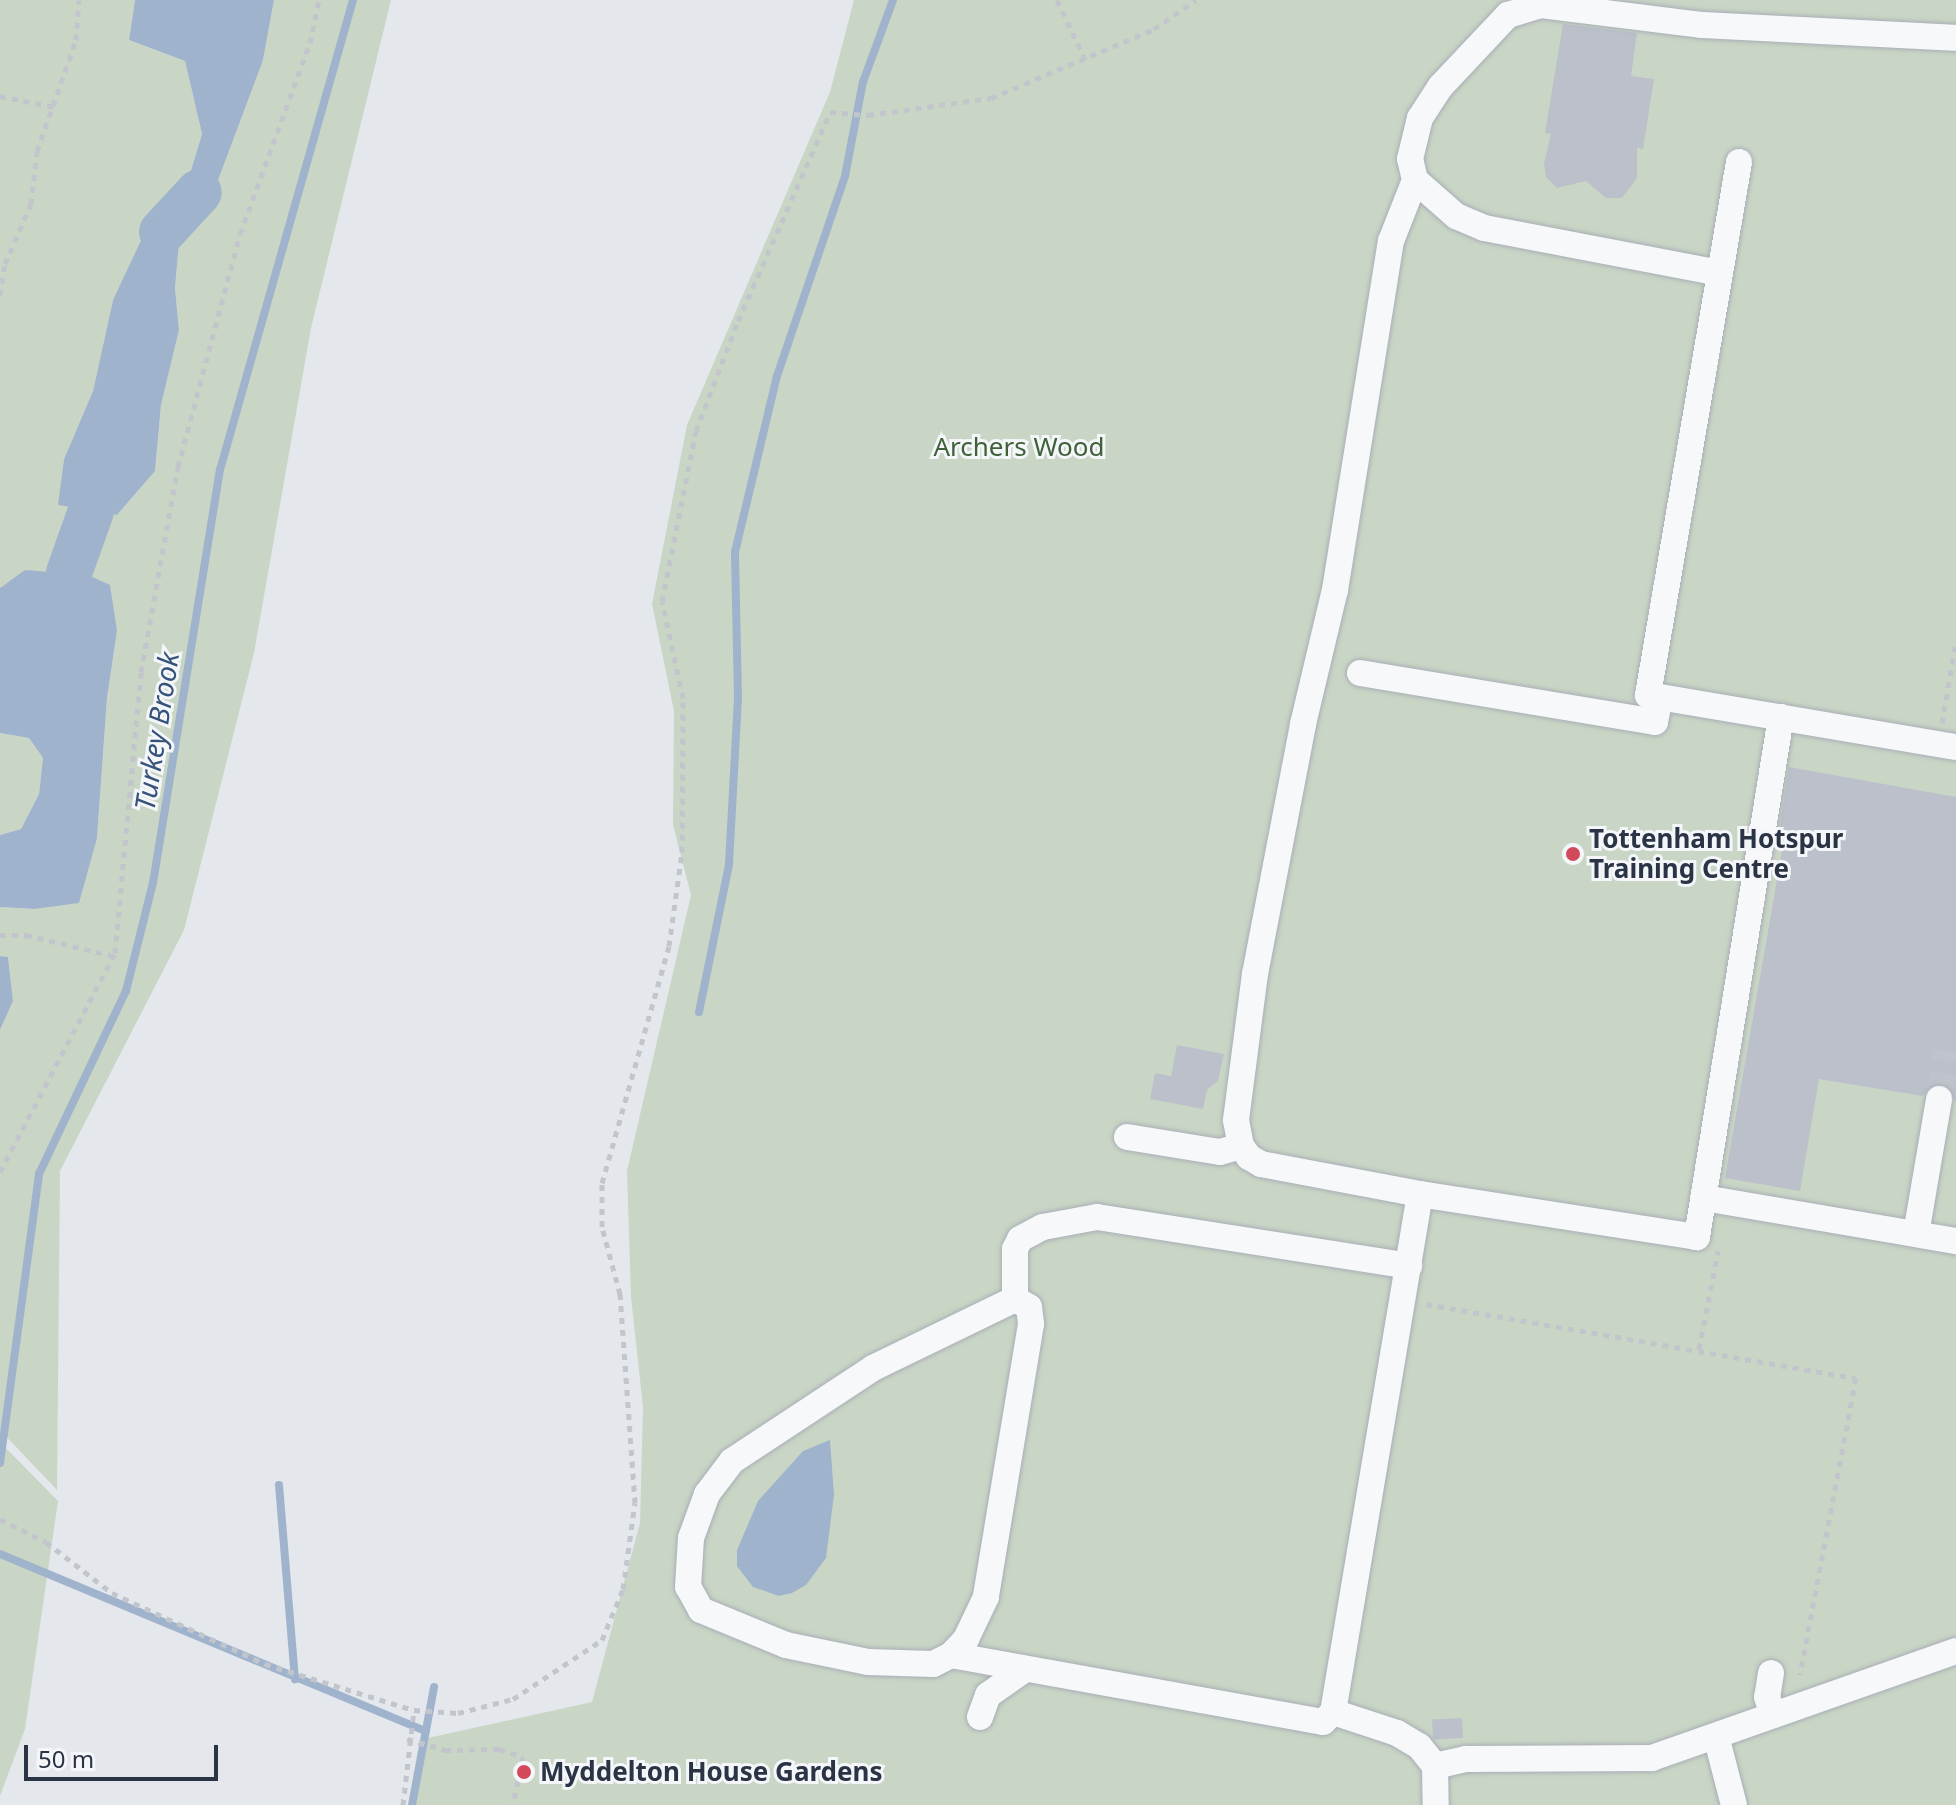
<!DOCTYPE html>
<html>
<head>
<meta charset="utf-8">
<style>
	body { margin:0 }
	#map { position:relative; width:1956px; height:1805px; overflow:hidden; background:#e4e7ec; font-family:"Noto Sans",sans-serif }
	div>[style] { position:absolute }
	.green>* { inset:0; background:#c9d6c5 }
	.water>* { inset:0; background:#9fb4cc }
	.stream>* { height:8px; margin:-4px; padding:0 4px; transform-origin:4px; border-radius:4px; background:#9fb4cc }
	.river>* { height:46px; margin:-23px; padding:0 23px; transform-origin:23px; border-radius:23px; background:#9fb4cc }
	.building>* { inset:0; background:#bbc0ca; transform-origin:0 0 }
	.minor-tunnel>* { height:26px; margin-top:-13px; transform-origin:0; background:repeating-linear-gradient(90deg,#bfc3cb 0 26px,transparent 0 39px) }
	.path>* { height:5px; margin-top:-2.5px; transform-origin:0; background:repeating-linear-gradient(90deg,#c2c5cb 0 6px,transparent 0 12px) }
	.roads { filter:drop-shadow(0 0 2px #a9aeb7) drop-shadow(0 0 2px #a9aeb7) }
	.minor>* { height:26px; margin:-13px; padding:0 13px; transform-origin:13px; border-radius:13px; background:#f7f8fa }
	.dots>* { width:22px; height:22px; translate:-50% -50%; box-sizing:border-box; border:4px solid #f4f6f9; border-radius:50% }
	span { translate:-50% -50%; white-space:nowrap; text-align:center; line-height:1.15; -webkit-text-stroke:6px #f4f6f9; paint-order:stroke }
	.park-label { font-size:26px; color:#3f6138 }
	.poi-label { font-size:26px; color:#2b3445; font-weight:700 }
	.left { translate:0 -50%; text-align:left }
	.water-label { font-size:28px; color:#34527a; font-style:italic }
	.scale { position:absolute; left:24px; top:1745px; width:194px; height:36px; box-sizing:border-box; border:4px solid #2b3445; border-top:0; padding-left:10px; font-size:24px; line-height:28px; white-space:nowrap; color:#2b3445; -webkit-text-stroke:6px #f4f6f9; paint-order:stroke }
</style>
</head>
<body>
<div id="map">
	<div class="green">
		<i style="clip-path:polygon(evenodd,0 0,135px 0,129px 40px,185px 61px,202px 134px,186px 187px,263px 60px,274px 0,391px 0,311px 328px,254px 653px,184px 930px,60px 1171px,57px 1490px,0 1430px,0 1030px,13px 1001px,8px 957px,0 956px,0 907px,34px 909px,97px 838px,107px 698px,117px 631px,26px 570px,0 588px,0 0,180px 232px,175px 288px,179px 330px,161px 405px,155px 471px,117px 515px,59px 505px,64px 459px,93px 391px,113px 300px,180px 232px)"></i>
		<i style="clip-path:polygon(854px 0,1956px 0,1956px 1805px,410px 1805px,423px 1739px,592px 1702px,640px 1523px,643px 1407px,631px 1297px,627px 1171px,691px 895px,673px 825px,674px 711px,652px 604px,687px 425px,830px 92px)"></i>
		<i style="clip-path:polygon(0 733px,29px 738px,43px 758px,39px 794px,21px 829px,0 835px)"></i>
		<i style="clip-path:polygon(0 1442px,58px 1501px,25px 1729px,0 1796px)"></i>
	</div>
	<div class="water">
		<i style="clip-path:polygon(135px 0,274px 0,263px 60px,212px 196px,186px 187px,202px 134px,185px 61px,129px 40px)"></i>
		<i style="clip-path:polygon(145px 232px,180px 232px,175px 288px,179px 330px,161px 405px,155px 471px,117px 515px,58px 505px,64px 459px,93px 391px,113px 300px)"></i>
		<i style="clip-path:polygon(25px 570px,88px 575px,110px 585px,117px 631px,107px 698px,97px 838px,79px 903px,34px 909px,0 907px,0 835px,21px 829px,39px 794px,43px 758px,29px 738px,0 733px,0 588px)"></i>
		<i style="clip-path:polygon(0 956px,8px 957px,13px 1001px,0 1030px)"></i>
		<i style="clip-path:polygon(830px 1440px,834px 1495px,826px 1558px,806px 1585px,792px 1593px,779px 1596px,753px 1587px,737px 1566px,737px 1550px,758px 1501px,803px 1451px)"></i>
	</div>
	<div class="stream">
		<i style="left:699px;top:1012px;width:151px;rotate:-78.5deg"></i>
		<i style="left:729px;top:864px;width:166px;rotate:-86.9deg"></i>
		<i style="left:738px;top:698px;width:146px;rotate:-91.2deg"></i>
		<i style="left:735px;top:552px;width:181px;rotate:-76.6deg"></i>
		<i style="left:777px;top:376px;width:211px;rotate:-71.2deg"></i>
		<i style="left:845px;top:176px;width:96px;rotate:-79.2deg"></i>
		<i style="left:863px;top:82px;width:87px;rotate:-69.9deg"></i>
		<i style="left:0;top:1463px;width:292px;rotate:-82.3deg"></i>
		<i style="left:39px;top:1174px;width:203px;rotate:-64.6deg"></i>
		<i style="left:126px;top:991px;width:111px;rotate:-76deg"></i>
		<i style="left:153px;top:883px;width:418px;rotate:-80.8deg"></i>
		<i style="left:220px;top:470px;width:488px;rotate:-74.2deg"></i>
		<i style="left:279px;top:1485px;width:195px;rotate:85.3deg"></i>
		<i style="left:0;top:1554px;width:461px;rotate:22.6deg"></i>
		<i style="left:412px;top:1805px;width:120px;rotate:-79.4deg"></i>
	</div>
	<div class="river">
		<i style="left:162px;top:232px;width:54px;rotate:-47.2deg"></i>
		<i style="left:69px;top:573px;width:66px;rotate:-70.5deg"></i>
	</div>
	<div class="building">
		<i style="clip-path:polygon(1563px 24px,1637px 33px,1631px 76px,1654px 79px,1643px 149px,1637px 148px,1637px 178px,1622px 198px,1606px 198px,1586px 181px,1557px 188px,1546px 177px,1544px 163px,1551px 134px,1545px 133px)"></i>
		<i style="clip-path:polygon(1789px 767px,1956px 797px,1956px 1102px,1942px 1083px,1933px 1084px,1923px 1096px,1819px 1079px,1800px 1191px,1725px 1178px,1782px 851px,1776px 850px)"></i>
		<i style="clip-path:polygon(1177px 1045px,1224px 1054px,1218px 1081px,1207px 1090px,1203px 1109px,1150px 1099px,1155px 1073px,1171px 1076px)"></i>
		<i style="left:1462px;top:1718px;width:20px;height:30px;rotate:87deg"></i>
	</div>
	<div class="minor-tunnel">
		<i style="left:1939px;top:1099px;width:48px;rotate:-81.5deg"></i>
	</div>
	<div class="path">
		<i style="left:1057px;top:0;width:68px;rotate:64.6deg"></i>
		<i style="left:0;top:96px;width:55px;rotate:11.5deg"></i>
		<i style="left:0;top:295px;width:31px;rotate:-81deg"></i>
		<i style="left:5px;top:264px;width:65px;rotate:-66.6deg"></i>
		<i style="left:31px;top:204px;width:53px;rotate:-83.5deg"></i>
		<i style="left:37px;top:151px;width:118px;rotate:-70.6deg"></i>
		<i style="left:76px;top:40px;width:40px;rotate:-85.7deg"></i>
		<i style="left:1942px;top:723px;width:83px;rotate:-80.3deg"></i>
		<i style="left:0;top:935px;width:26px"></i>
		<i style="left:26px;top:935px;width:90px;rotate:13.4deg"></i>
		<i style="left:0;top:1172px;width:247px;rotate:-62.3deg"></i>
		<i style="left:115px;top:953px;width:282px;rotate:-84.7deg"></i>
		<i style="left:141px;top:672px;width:208px;rotate:-79.8deg"></i>
		<i style="left:178px;top:467px;width:241px;rotate:-75.1deg"></i>
		<i style="left:240px;top:234px;width:203px;rotate:-69.9deg"></i>
		<i style="left:310px;top:43px;width:44px;rotate:-78.2deg"></i>
		<i style="left:1426px;top:1304px;width:436px;rotate:9.8deg"></i>
		<i style="left:1856px;top:1378px;width:302px;rotate:100.7deg"></i>
		<i style="left:1699px;top:1349px;width:100px;rotate:-79deg"></i>
		<i style="left:0;top:1519px;width:51px;rotate:26.6deg"></i>
		<i style="left:46px;top:1542px;width:83px;rotate:37.7deg"></i>
		<i style="left:112px;top:1593px;width:169px;rotate:24.9deg"></i>
		<i style="left:265px;top:1664px;width:156px;rotate:17.2deg"></i>
		<i style="left:414px;top:1710px;width:44px;rotate:3.9deg"></i>
		<i style="left:458px;top:1713px;width:57px;rotate:-14.3deg"></i>
		<i style="left:513px;top:1699px;width:107px;rotate:-33.5deg"></i>
		<i style="left:602px;top:1640px;width:55px;rotate:-67.6deg"></i>
		<i style="left:623px;top:1589px;width:87px;rotate:-82.1deg"></i>
		<i style="left:635px;top:1503px;width:210px;rotate:-94.1deg"></i>
		<i style="left:620px;top:1294px;width:69px;rotate:-105deg"></i>
		<i style="left:602px;top:1227px;width:44px;rotate:-90deg"></i>
		<i style="left:602px;top:1183px;width:246px;rotate:-74.2deg"></i>
		<i style="left:669px;top:946px;width:95px;rotate:-82.1deg"></i>
		<i style="left:682px;top:852px;width:154px;rotate:-89.6deg"></i>
		<i style="left:683px;top:698px;width:99px;rotate:-102.2deg"></i>
		<i style="left:662px;top:601px;width:173px;rotate:-78.7deg"></i>
		<i style="left:696px;top:431px;width:118px;rotate:-69.1deg"></i>
		<i style="left:738px;top:321px;width:228px;rotate:-66.2deg"></i>
		<i style="left:830px;top:112px;width:38px;rotate:5deg"></i>
		<i style="left:868px;top:115px;width:124px;rotate:-7.9deg"></i>
		<i style="left:991px;top:98px;width:177px;rotate:-22.9deg"></i>
		<i style="left:1154px;top:29px;width:51px;rotate:-34.6deg"></i>
		<i style="left:407px;top:1739px;width:40px;rotate:16deg"></i>
		<i style="left:445px;top:1750px;width:54px;rotate:-1.1deg"></i>
		<i style="left:499px;top:1749px;width:25px;rotate:18deg"></i>
		<i style="left:523px;top:1757px;width:49px;rotate:101.8deg"></i>
		<i style="left:403px;top:1805px;width:96px;rotate:-83.4deg"></i>
	</div>
	<div class="roads">
		<div class="minor">
			<i style="left:1739px;top:162px;width:541px;rotate:99.69deg"></i>
			<i style="left:1648px;top:695px;width:312px;rotate:9.6deg"></i>
			<i style="left:1415px;top:180px;width:55px;rotate:41.3deg"></i>
			<i style="left:1456px;top:216px;width:30px;rotate:23deg"></i>
			<i style="left:1484px;top:228px;width:239px;rotate:10.8deg"></i>
			<i style="left:1360px;top:673px;width:299px;rotate:9.4deg"></i>
			<i style="left:1655px;top:722px;width:25px;rotate:-79deg"></i>
			<i style="left:1781px;top:717px;width:527px;rotate:99.18deg"></i>
			<i style="left:1697px;top:1237px;width:280px;rotate:-171.2deg"></i>
			<i style="left:1420px;top:1194px;width:162px;rotate:-169.3deg"></i>
			<i style="left:1261px;top:1164px;width:14px;rotate:-150deg"></i>
			<i style="left:1249px;top:1157px;width:14px;rotate:-126deg"></i>
			<i style="left:1241px;top:1146px;width:26px;rotate:-101deg"></i>
			<i style="left:1236px;top:1120px;width:147px;rotate:-82.6deg"></i>
			<i style="left:1255px;top:974px;width:255px;rotate:-79.1deg"></i>
			<i style="left:1303px;top:724px;width:138px;rotate:-76.6deg"></i>
			<i style="left:1335px;top:590px;width:353px;rotate:-80.9deg"></i>
			<i style="left:1391px;top:241px;width:66px;rotate:-68.5deg"></i>
			<i style="left:1415px;top:180px;width:22px;rotate:-103deg"></i>
			<i style="left:1410px;top:159px;width:42px;rotate:-76.3deg"></i>
			<i style="left:1420px;top:118px;width:38px;rotate:-57deg"></i>
			<i style="left:1441px;top:86px;width:98px;rotate:-46.7deg"></i>
			<i style="left:1508px;top:15px;width:34px;rotate:-17deg"></i>
			<i style="left:1541px;top:5px;width:161px;rotate:7.1deg"></i>
			<i style="left:1701px;top:25px;width:255px;rotate:2.9deg"></i>
			<i style="left:1127px;top:1137px;width:94px;rotate:9.2deg"></i>
			<i style="left:1220px;top:1152px;width:22px;rotate:-16deg"></i>
			<i style="left:1420px;top:1194px;width:525px;rotate:99.53deg"></i>
			<i style="left:1333px;top:1712px;width:67px;rotate:18.2deg"></i>
			<i style="left:1397px;top:1733px;width:26px;rotate:31deg"></i>
			<i style="left:1419px;top:1746px;width:26px;rotate:51deg"></i>
			<i style="left:1435px;top:1766px;width:39px;rotate:89deg"></i>
			<i style="left:1704px;top:1198px;width:256px;rotate:9.7deg"></i>
			<i style="left:1916px;top:1234px;width:137px;rotate:-80.3deg"></i>
			<i style="left:1015px;top:1299px;width:16px;rotate:30deg"></i>
			<i style="left:1029px;top:1307px;width:17px;rotate:83deg"></i>
			<i style="left:1031px;top:1324px;width:277px;rotate:99.4deg"></i>
			<i style="left:986px;top:1597px;width:47px;rotate:115.5deg"></i>
			<i style="left:966px;top:1639px;width:22px;rotate:133deg"></i>
			<i style="left:951px;top:1655px;width:20px;rotate:153deg"></i>
			<i style="left:933px;top:1664px;width:65px;rotate:-178.2deg"></i>
			<i style="left:868px;top:1662px;width:84px;rotate:-168.3deg"></i>
			<i style="left:786px;top:1645px;width:92px;rotate:-157.6deg"></i>
			<i style="left:701px;top:1610px;width:26px;rotate:-119deg"></i>
			<i style="left:688px;top:1587px;width:49px;rotate:-86.5deg"></i>
			<i style="left:691px;top:1538px;width:47px;rotate:-70deg"></i>
			<i style="left:707px;top:1494px;width:41px;rotate:-52.9deg"></i>
			<i style="left:732px;top:1461px;width:169px;rotate:-33.4deg"></i>
			<i style="left:873px;top:1368px;width:158px;rotate:-25.9deg"></i>
			<i style="left:1015px;top:1299px;width:50px;rotate:-90deg"></i>
			<i style="left:1015px;top:1249px;width:11px;rotate:-63deg"></i>
			<i style="left:1020px;top:1239px;width:26px;rotate:-28deg"></i>
			<i style="left:1043px;top:1227px;width:55px;rotate:-10.5deg"></i>
			<i style="left:1097px;top:1217px;width:316px;rotate:8.9deg"></i>
			<i style="left:951px;top:1655px;width:378px;rotate:10.2deg"></i>
			<i style="left:1323px;top:1722px;width:14px;rotate:-45deg"></i>
			<i style="left:1771px;top:1673px;width:24px;rotate:99deg"></i>
			<i style="left:1767px;top:1697px;width:19px;rotate:72deg"></i>
			<i style="left:980px;top:1717px;width:23px;rotate:-70deg"></i>
			<i style="left:988px;top:1695px;width:40px;rotate:-34.9deg"></i>
			<i style="left:1716px;top:1736px;width:71px;rotate:75.4deg"></i>
			<i style="left:1435px;top:1766px;width:32px;rotate:-13deg"></i>
			<i style="left:1466px;top:1759px;width:186px;rotate:-0.3deg"></i>
			<i style="left:1652px;top:1758px;width:322px;rotate:-19.4deg"></i>
		</div>
	</div>
	<div class="dots">
		<i style="left:1573px;top:854px;background:#d1495b"></i>
		<i style="left:524px;top:1772px;background:#d1495b"></i>
	</div>
	<div class="park-label">
		<span style="left:1019px;top:447px">Archers Wood</span>
	</div>
	<div class="poi-label">
		<span class="left" style="left:1589px;top:854px">Tottenham Hotspur<br>Training Centre</span>
		<span class="left" style="left:540px;top:1772px">Myddelton House Gardens</span>
	</div>
	<div class="water-label">
		<span style="left:156px;top:731px;rotate:-81deg">Turkey Brook</span>
	</div>
	<div class="scale">50 m</div>
</div>
</body>
</html>
